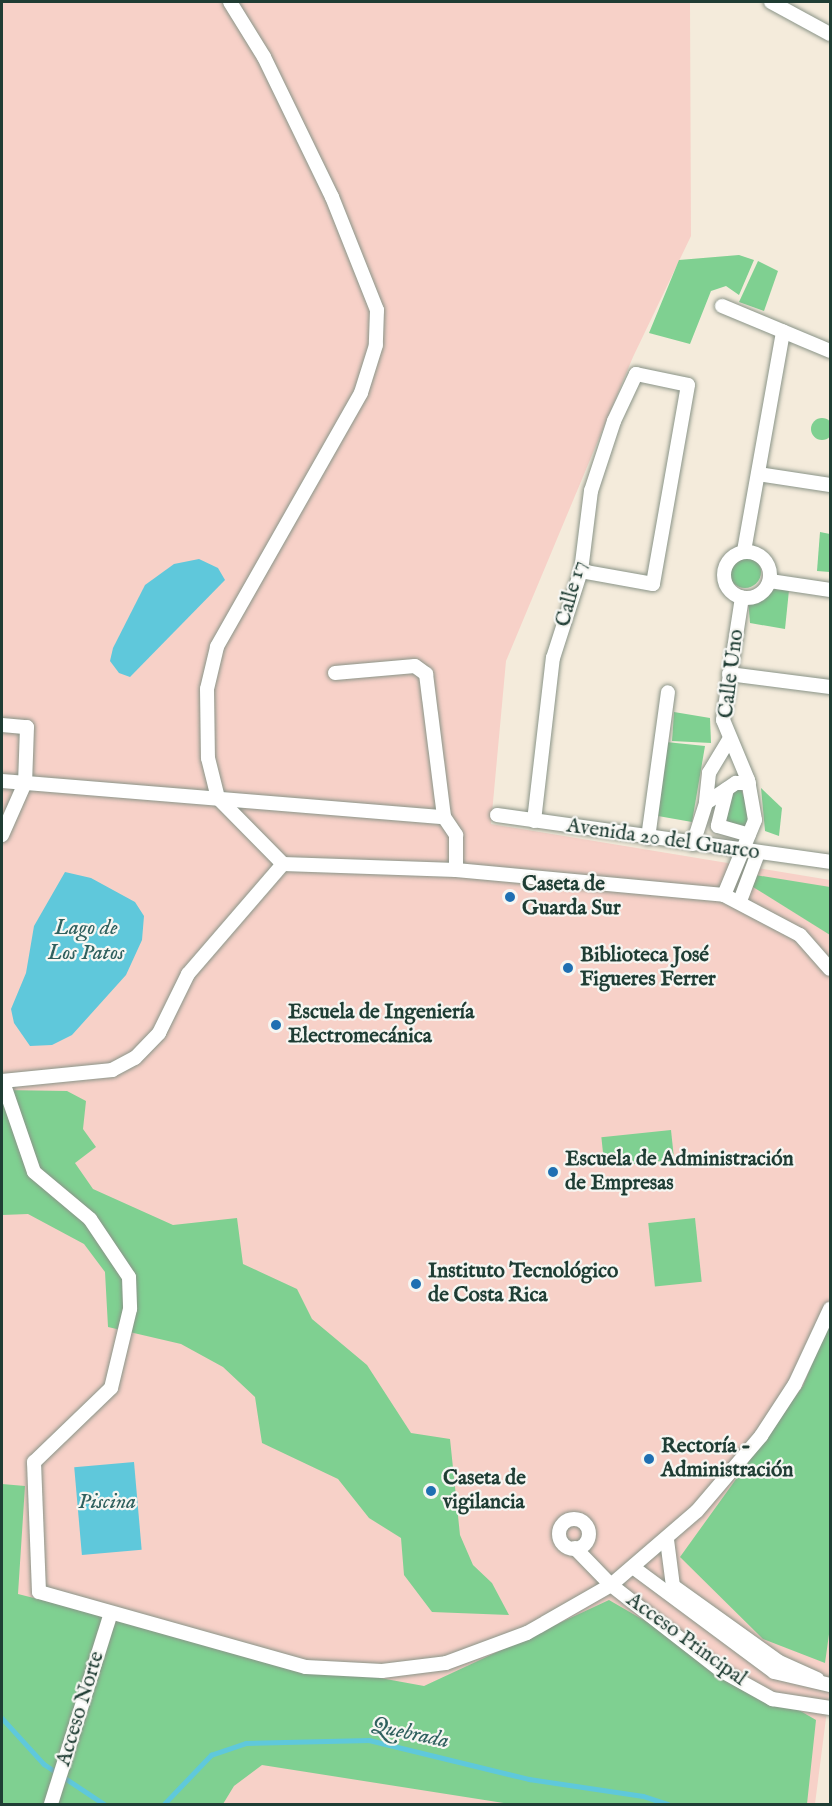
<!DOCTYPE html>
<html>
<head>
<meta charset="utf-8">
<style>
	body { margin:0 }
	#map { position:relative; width:832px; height:1806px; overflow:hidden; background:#f4ebdb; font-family:"IM FELL English",serif }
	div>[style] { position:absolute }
	.built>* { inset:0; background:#f7d1c8 }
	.green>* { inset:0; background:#7fd091; transform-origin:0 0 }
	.round { border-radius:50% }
	.water>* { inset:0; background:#5fc8db; transform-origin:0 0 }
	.stream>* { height:4.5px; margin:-2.25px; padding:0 2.25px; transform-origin:2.25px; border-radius:2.25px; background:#5fc8db }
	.roads { filter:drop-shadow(0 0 2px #8a9488) drop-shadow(0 0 2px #8a9488) }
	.street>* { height:14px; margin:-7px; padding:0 7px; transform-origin:7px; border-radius:7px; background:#fff }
	.street>.ring { margin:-7px; padding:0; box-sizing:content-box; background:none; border:14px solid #fff; border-radius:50% }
	.dots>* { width:16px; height:16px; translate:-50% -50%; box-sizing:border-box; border:3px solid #f6f6f2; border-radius:50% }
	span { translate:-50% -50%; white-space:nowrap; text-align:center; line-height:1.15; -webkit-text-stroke:4.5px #f6f6f2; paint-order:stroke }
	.street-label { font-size:21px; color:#1f3d34 }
	.poi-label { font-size:21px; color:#1f3d34; font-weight:700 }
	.left { translate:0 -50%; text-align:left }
	.water-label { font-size:22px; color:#2f605e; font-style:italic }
	.frame { position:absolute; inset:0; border:3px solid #1f3d34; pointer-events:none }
</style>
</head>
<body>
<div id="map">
	<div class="built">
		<i style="clip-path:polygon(2px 2px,690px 2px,691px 236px,633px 357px,506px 661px,491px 824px,830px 880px,830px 1687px,815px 1804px,2px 1804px)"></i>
	</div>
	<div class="green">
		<i style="clip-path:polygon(739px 255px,754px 260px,739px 295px,726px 286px,711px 291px,690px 344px,649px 333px,679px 260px)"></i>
		<i style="clip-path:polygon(758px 261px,778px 271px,764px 311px,739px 302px)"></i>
		<i class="round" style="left:811px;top:418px;width:22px;height:22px"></i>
		<i style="clip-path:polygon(820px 532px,830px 534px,830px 572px,817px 571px)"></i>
		<i class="round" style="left:729px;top:556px;width:32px;height:32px"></i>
		<i style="clip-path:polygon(771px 589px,789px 590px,785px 629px,750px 623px,748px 598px)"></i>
		<i style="clip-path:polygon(674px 712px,710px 718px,711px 743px,672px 741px)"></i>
		<i style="clip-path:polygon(666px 742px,705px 746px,692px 822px,658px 816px)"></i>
		<i style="clip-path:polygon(761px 788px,782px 808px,779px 836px,765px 831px)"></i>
		<i style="clip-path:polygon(735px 789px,741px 789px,751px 817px,744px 831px,722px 823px)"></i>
		<i style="clip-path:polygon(743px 873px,830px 887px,830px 935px,753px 887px)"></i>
		<i style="clip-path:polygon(2px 1090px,67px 1091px,86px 1101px,83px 1129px,96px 1147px,75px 1163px,93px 1189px,173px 1225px,237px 1218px,243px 1264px,297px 1289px,312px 1319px,367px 1365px,411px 1433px,450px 1439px,460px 1535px,473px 1565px,492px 1583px,509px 1615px,432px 1612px,404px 1575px,401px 1538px,369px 1518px,338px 1479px,262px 1443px,255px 1397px,223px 1367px,181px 1344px,108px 1327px,105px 1272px,84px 1244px,28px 1214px,2px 1215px)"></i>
		<i style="left:671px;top:1130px;width:30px;height:70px;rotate:84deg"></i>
		<i style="left:695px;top:1218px;width:64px;height:47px;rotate:84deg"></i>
		<i style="clip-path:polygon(830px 1319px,830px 1627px,825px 1663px,763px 1639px,680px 1557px,803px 1386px)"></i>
		<i style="clip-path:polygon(2px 1484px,25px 1486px,18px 1594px,276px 1659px,424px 1686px,609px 1600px,816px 1720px,807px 1804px,510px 1804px,262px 1765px,234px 1786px,223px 1804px,2px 1804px)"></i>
	</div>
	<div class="water">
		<i style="clip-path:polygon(199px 559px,218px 568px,225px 580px,130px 677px,119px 673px,110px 661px,113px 648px,145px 585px,174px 564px)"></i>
		<i style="clip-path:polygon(65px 872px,91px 878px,135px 902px,144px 916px,142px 940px,126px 975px,72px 1035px,52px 1045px,30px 1046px,14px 1023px,11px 1009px,26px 973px,34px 926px)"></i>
		<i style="left:134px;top:1462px;width:88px;height:60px;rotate:85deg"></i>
	</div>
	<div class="stream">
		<i style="left:2px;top:1718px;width:62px;rotate:47.6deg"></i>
		<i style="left:44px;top:1764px;width:72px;rotate:33.7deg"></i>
		<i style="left:164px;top:1804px;width:68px;rotate:-46.2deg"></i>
		<i style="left:211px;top:1755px;width:37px;rotate:-19deg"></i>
		<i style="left:246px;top:1743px;width:123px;rotate:-1.4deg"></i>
		<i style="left:369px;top:1740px;width:165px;rotate:13.7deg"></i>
		<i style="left:529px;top:1779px;width:115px;rotate:8.5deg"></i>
		<i style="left:643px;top:1796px;width:26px;rotate:18deg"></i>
	</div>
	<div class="roads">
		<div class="street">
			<i style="left:230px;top:2px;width:65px;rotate:58.3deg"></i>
			<i style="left:264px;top:57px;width:156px;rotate:64.1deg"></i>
			<i style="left:332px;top:197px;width:122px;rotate:68.3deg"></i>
			<i style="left:377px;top:310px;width:35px;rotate:92deg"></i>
			<i style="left:376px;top:345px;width:50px;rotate:107.4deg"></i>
			<i style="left:361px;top:393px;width:292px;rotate:119.6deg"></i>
			<i style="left:217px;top:647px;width:43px;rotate:103.4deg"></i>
			<i style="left:207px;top:689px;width:69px;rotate:89.2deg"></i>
			<i style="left:208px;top:758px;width:41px;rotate:76deg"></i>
			<i style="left:218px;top:798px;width:93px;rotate:45.4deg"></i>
			<i style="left:771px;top:2px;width:67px;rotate:28.5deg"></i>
			<i style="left:722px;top:306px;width:117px;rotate:22.6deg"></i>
			<i style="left:758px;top:474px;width:73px;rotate:8.7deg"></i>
			<i style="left:744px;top:551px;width:223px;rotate:-79.9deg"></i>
			<i class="ring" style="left:724px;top:552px;width:32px;height:32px"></i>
			<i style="left:770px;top:581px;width:61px;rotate:8.5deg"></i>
			<i style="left:335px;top:673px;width:80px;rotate:-5deg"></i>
			<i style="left:415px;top:666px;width:14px;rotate:36deg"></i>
			<i style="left:426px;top:674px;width:144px;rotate:82.8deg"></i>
			<i style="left:729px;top:674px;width:102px;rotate:7.3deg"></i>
			<i style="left:2px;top:725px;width:25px;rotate:5deg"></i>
			<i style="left:27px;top:727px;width:56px;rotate:92deg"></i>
			<i style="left:25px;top:783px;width:57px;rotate:113.9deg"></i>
			<i style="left:730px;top:738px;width:41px;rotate:121deg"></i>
			<i style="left:709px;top:773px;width:30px;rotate:96deg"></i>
			<i style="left:706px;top:803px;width:36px;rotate:-34deg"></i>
			<i style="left:736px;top:783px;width:13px"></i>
			<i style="left:2px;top:781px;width:443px;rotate:4.7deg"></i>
			<i style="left:444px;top:817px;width:22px;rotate:56deg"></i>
			<i style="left:456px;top:835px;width:35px;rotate:90deg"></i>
			<i style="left:727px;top:789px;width:38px;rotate:104deg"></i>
			<i style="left:718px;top:826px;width:32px;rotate:16deg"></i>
			<i style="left:497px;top:815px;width:336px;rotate:8deg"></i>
			<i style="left:534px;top:821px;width:164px;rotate:-83.4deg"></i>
			<i style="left:553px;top:658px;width:91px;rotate:-72.2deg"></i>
			<i style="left:581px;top:571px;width:81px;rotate:-82.9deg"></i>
			<i style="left:591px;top:491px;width:74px;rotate:-71.8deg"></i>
			<i style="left:614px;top:421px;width:52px;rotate:-64.9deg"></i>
			<i style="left:636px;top:374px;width:53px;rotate:11.9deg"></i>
			<i style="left:688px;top:385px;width:202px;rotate:100deg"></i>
			<i style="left:653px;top:584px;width:73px;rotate:-169.8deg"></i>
			<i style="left:648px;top:838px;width:147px;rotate:-82.2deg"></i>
			<i style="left:693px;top:844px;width:43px;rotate:-72.4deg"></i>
			<i style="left:724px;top:895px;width:81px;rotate:-67.5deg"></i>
			<i style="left:755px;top:820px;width:41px;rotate:-99.9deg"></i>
			<i style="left:748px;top:780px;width:65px;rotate:-112.6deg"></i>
			<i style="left:723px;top:720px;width:124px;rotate:-81.2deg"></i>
			<i style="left:740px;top:901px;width:51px;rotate:-69.4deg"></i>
			<i style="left:2px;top:1081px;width:111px;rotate:-5.7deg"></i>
			<i style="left:112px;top:1070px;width:26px;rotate:-28deg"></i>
			<i style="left:135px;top:1058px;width:35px;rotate:-46deg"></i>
			<i style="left:159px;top:1033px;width:66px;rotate:-63.8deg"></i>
			<i style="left:188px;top:974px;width:145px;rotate:-49.2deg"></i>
			<i style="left:283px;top:864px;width:173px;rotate:2deg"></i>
			<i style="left:456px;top:870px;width:269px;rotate:5.3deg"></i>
			<i style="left:724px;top:895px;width:86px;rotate:27.8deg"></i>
			<i style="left:800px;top:935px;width:45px;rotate:48.6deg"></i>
			<i style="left:3px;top:1082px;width:95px;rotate:71deg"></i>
			<i style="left:34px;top:1172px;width:73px;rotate:40deg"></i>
			<i style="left:90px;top:1219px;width:70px;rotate:56.1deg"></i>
			<i style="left:129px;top:1277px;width:32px;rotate:88deg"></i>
			<i style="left:130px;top:1309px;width:81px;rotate:103.5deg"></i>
			<i style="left:111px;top:1388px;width:107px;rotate:136.1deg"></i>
			<i style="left:34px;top:1462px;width:130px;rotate:87.8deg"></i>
			<i style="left:39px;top:1592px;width:277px;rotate:15.7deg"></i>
			<i style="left:306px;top:1667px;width:76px;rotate:3deg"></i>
			<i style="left:382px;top:1671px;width:64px;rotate:-7.1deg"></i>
			<i style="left:446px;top:1663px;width:86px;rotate:-20.3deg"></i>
			<i style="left:527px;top:1633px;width:97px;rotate:-29.7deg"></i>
			<i style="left:611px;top:1585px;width:113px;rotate:-40.7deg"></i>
			<i style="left:697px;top:1511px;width:99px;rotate:-49.5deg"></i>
			<i style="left:761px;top:1436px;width:62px;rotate:-56.8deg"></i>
			<i style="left:795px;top:1384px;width:83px;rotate:-65deg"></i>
			<i class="ring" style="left:559px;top:1519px;width:16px;height:16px"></i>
			<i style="left:667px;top:1540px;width:46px;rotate:82.6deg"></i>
			<i style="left:673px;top:1586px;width:130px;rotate:35.6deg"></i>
			<i style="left:779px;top:1662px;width:42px;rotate:24.1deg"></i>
			<i style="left:575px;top:1548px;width:52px;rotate:45.8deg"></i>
			<i style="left:611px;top:1585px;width:138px;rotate:37.9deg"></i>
			<i style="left:720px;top:1670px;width:60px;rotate:29.1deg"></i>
			<i style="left:772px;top:1699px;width:59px;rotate:8.8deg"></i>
			<i style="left:634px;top:1568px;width:174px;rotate:36.6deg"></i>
			<i style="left:774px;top:1672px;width:57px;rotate:13.1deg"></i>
			<i style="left:51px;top:1804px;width:200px;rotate:-72.6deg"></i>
		</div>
	</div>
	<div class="dots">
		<i style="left:510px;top:897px;background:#1f6fb2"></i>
		<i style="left:568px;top:968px;background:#1f6fb2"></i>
		<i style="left:276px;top:1025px;background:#1f6fb2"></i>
		<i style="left:553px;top:1172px;background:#1f6fb2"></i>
		<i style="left:416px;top:1284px;background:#1f6fb2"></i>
		<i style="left:649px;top:1459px;background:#1f6fb2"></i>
		<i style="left:431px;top:1491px;background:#1f6fb2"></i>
	</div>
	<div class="street-label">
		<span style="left:572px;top:594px;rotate:-75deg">Calle 17</span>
		<span style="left:732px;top:674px;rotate:-83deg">Calle Uno</span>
		<span style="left:663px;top:840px;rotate:8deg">Avenida 20 del Guarco</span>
		<span style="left:686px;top:1640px;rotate:36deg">Acceso Principal</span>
		<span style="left:81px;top:1709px;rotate:-73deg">Acceso Norte</span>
	</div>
	<div class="poi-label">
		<span class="left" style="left:522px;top:897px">Caseta de<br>Guarda Sur</span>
		<span class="left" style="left:580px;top:968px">Biblioteca José<br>Figueres Ferrer</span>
		<span class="left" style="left:288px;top:1025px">Escuela de Ingeniería<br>Electromecánica</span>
		<span class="left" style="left:565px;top:1172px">Escuela de Administración<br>de Empresas</span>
		<span class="left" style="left:428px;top:1284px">Instituto Tecnológico<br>de Costa Rica</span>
		<span class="left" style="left:661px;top:1459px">Rectoría -<br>Administración</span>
		<span class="left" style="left:443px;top:1491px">Caseta de<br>vigilancia</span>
	</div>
	<div class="water-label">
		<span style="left:86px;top:941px">Lago de<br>Los Patos</span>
		<span style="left:107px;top:1503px">Piscina</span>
		<span style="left:410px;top:1734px;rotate:12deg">Quebrada</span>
	</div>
	<div class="frame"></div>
</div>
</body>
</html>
